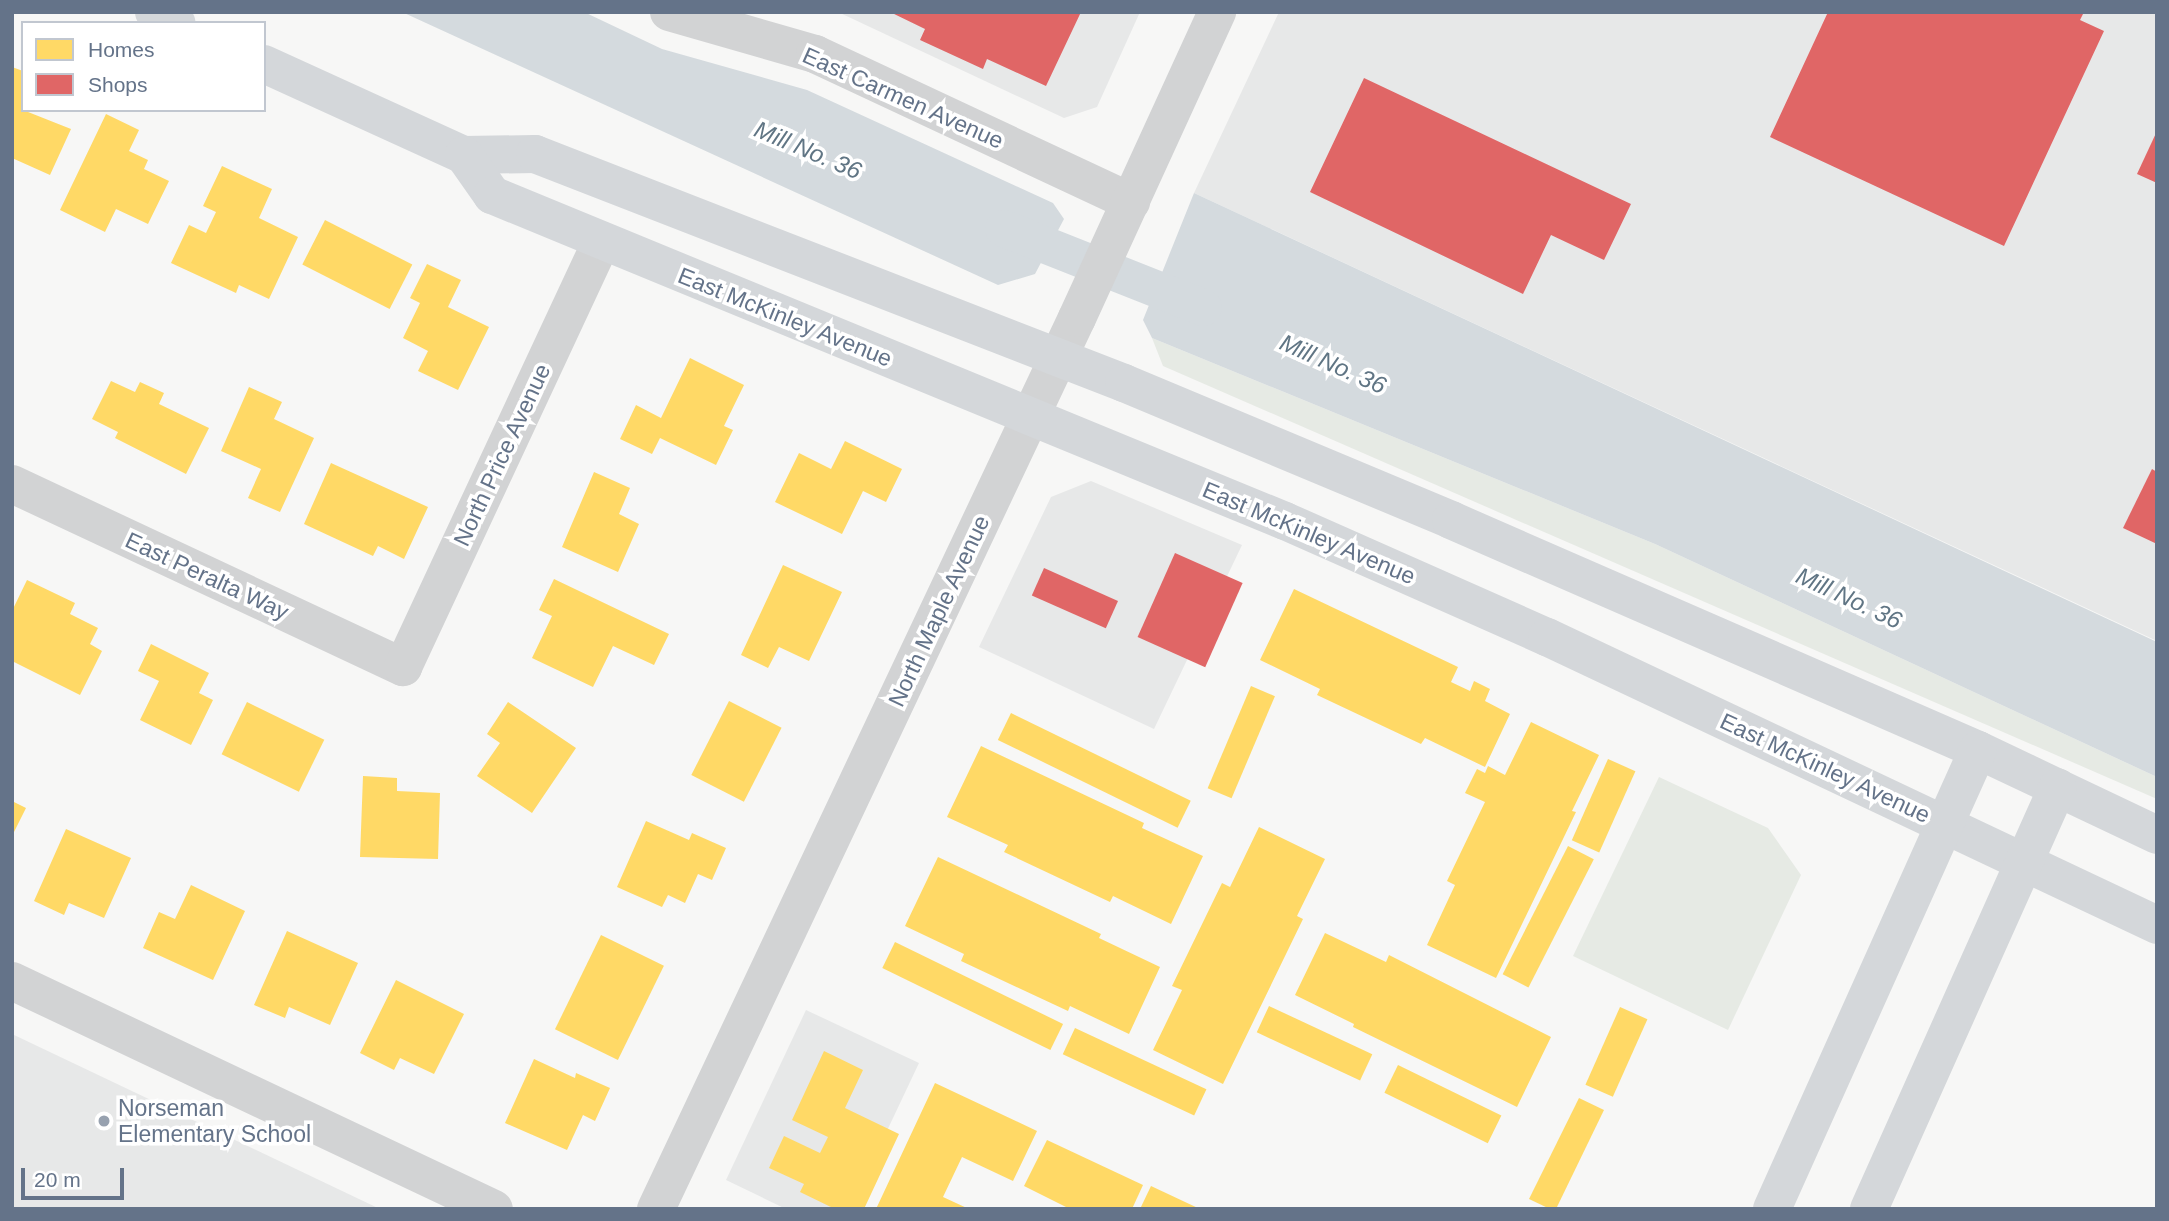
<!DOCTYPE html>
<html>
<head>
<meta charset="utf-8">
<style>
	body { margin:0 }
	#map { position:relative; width:2169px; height:1221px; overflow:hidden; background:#f7f7f6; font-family:Helvetica,sans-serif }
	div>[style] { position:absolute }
	.built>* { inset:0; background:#e7e8e8 }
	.green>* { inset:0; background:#e6eae4 }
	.water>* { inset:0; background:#d4dade }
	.homes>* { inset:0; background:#ffd966; transform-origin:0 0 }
	.shops>* { inset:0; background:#e06666; transform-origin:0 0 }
	.canal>* { height:37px; margin:-18.5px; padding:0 18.5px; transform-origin:18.5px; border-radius:18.5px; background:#d4dade }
	.minor>* { height:38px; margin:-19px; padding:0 19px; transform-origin:19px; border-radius:19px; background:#d2d3d4 }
	.major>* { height:38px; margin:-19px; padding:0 19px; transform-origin:19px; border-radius:19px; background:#d4d7da }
	.highway>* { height:38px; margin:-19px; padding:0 19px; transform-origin:19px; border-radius:19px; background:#d4d7da }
	.dots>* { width:19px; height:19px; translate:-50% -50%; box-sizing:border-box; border:4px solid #fff; border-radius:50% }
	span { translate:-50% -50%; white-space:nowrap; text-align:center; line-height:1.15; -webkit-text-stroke:7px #fff; paint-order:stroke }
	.street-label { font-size:23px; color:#647389 }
	.poi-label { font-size:23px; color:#647389 }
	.left { translate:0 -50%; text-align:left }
	.water-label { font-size:24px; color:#607584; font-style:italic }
	.frame { position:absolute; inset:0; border:14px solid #647389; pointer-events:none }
	.legend { position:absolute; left:21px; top:21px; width:245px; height:91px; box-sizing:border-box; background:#fff; border:2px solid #c1c7d0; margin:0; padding:9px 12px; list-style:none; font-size:21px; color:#647389 }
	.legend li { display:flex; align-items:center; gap:14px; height:35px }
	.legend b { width:35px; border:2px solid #c1c7d0 }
	.scale { position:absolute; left:21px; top:1168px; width:103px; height:32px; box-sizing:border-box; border:4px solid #647389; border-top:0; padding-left:9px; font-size:21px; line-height:24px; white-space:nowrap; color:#647389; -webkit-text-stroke:5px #fff; paint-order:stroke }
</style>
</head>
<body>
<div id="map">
	<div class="built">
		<i style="clip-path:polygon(838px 12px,1140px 12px,1097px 107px,1064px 118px)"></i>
		<i style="clip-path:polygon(1279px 12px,2157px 12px,2157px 641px,1194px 193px)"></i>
		<i style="clip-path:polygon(1091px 481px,1242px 545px,1154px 729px,979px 647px,1051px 497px)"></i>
		<i style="clip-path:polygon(806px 1010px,919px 1063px,850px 1209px,786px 1209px,726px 1180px)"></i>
		<i style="clip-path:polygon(12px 1034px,380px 1209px,12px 1209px)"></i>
	</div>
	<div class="green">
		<i style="clip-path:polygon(1152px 338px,1655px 544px,2157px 777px,2157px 799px,1163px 366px)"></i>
		<i style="clip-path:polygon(1659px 777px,1768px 828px,1801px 875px,1728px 1030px,1573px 956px)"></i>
	</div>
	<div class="water">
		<i style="clip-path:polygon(402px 12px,584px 12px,662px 49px,807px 90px,1053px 203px,1064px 219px,1035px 274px,998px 285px)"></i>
		<i style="clip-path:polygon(1194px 193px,2157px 642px,2157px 777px,1655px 544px,1152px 338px,1143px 320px)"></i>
	</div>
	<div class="homes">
		<i style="clip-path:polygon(12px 67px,23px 71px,23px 110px,71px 129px,50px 175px,12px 158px)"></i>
		<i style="clip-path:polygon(106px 114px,139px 130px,129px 151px,148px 160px,144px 169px,169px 181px,148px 224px,116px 209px,105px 232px,60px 210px)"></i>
		<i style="clip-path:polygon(222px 166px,272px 189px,259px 218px,298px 237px,269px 299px,239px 285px,236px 293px,171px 263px,189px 225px,206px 233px,216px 212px,203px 206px)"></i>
		<i style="left:325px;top:220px;width:98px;height:50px;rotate:27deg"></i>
		<i style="clip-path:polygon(427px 264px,461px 280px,448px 307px,489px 327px,458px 390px,418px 371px,428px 351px,403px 338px,420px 303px,410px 298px)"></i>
		<i style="clip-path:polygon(690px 358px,744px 385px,724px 426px,733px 430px,716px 465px,660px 438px,652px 454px,620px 439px,636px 405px,661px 418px)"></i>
		<i style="clip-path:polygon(111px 381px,135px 392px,140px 382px,164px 393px,159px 404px,209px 428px,186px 474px,115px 438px,118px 432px,92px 419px)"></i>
		<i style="clip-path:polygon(249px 387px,282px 402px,274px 419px,314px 438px,280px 512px,248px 498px,261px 469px,221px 451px)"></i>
		<i style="clip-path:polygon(845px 441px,902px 469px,886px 502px,863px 491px,842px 534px,775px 502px,799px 453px,831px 469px)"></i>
		<i style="clip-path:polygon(331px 463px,428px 507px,404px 559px,378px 546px,373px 556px,304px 524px)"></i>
		<i style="clip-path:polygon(594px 472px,630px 488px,619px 514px,639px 524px,618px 572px,562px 547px)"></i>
		<i style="clip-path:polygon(783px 565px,842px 592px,809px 661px,779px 647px,768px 668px,741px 655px)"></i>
		<i style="clip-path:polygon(554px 579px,669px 634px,654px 665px,613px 646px,593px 687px,532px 658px,552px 616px,539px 610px)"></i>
		<i style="clip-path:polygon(27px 580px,75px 603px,70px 614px,98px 628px,90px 644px,102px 651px,80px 695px,12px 661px,12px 611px)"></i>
		<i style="clip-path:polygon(1294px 589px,1458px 667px,1451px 682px,1470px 691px,1474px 681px,1490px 689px,1485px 701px,1510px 714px,1485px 767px,1425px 738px,1421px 744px,1317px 695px,1320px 689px,1260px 660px)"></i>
		<i style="clip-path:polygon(151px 644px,209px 673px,199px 693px,213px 700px,191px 745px,140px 720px,159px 681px,138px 671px)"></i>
		<i style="left:1251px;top:686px;width:26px;height:111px;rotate:23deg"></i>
		<i style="left:729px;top:701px;width:59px;height:83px;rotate:27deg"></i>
		<i style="left:247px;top:702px;width:86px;height:58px;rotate:26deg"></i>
		<i style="clip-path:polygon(508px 702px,576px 748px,532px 813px,477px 776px,500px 743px,487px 734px)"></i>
		<i style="left:1011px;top:713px;width:200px;height:30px;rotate:26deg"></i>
		<i style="clip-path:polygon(1531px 722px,1599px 755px,1572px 811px,1576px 812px,1496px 978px,1427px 945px,1455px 885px,1447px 881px,1485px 802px,1465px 793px,1477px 769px,1485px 773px,1488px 766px,1505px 775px)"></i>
		<i style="clip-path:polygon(981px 746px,1144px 823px,1142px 828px,1203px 856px,1171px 924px,1113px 896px,1110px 902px,1004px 852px,1008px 845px,947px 817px)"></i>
		<i style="left:1608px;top:759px;width:30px;height:89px;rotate:24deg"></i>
		<i style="clip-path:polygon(363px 776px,397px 778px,397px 791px,440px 793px,438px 859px,360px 857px)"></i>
		<i style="clip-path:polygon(12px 801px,26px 808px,12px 836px)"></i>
		<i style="clip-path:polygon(646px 821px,689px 840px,692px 833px,726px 848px,712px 880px,698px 874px,685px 903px,668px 895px,662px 907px,617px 887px)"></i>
		<i style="clip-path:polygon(1259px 827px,1325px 859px,1297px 916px,1303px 919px,1223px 1084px,1153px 1050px,1182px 990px,1172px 986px,1222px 883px,1230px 887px)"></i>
		<i style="clip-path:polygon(66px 829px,131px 858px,104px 918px,69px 903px,64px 915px,34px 901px)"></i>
		<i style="left:1568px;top:846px;width:29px;height:144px;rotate:27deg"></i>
		<i style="clip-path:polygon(938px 857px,1101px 934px,1099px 938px,1160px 967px,1129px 1034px,1070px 1006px,1068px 1011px,961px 961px,964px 954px,905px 926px)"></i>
		<i style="clip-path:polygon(191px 885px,245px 911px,213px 980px,143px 948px,159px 912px,175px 919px)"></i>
		<i style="clip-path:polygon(287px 931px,358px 963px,330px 1025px,289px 1007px,285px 1018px,254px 1005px)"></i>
		<i style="clip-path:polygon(1325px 933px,1386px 962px,1389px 955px,1551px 1037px,1517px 1107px,1353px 1027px,1354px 1024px,1295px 995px)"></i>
		<i style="left:601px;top:935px;width:70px;height:105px;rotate:26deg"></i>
		<i style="left:895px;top:942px;width:187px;height:29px;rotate:26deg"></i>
		<i style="clip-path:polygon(396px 980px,464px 1014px,434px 1074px,400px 1058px,394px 1070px,360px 1053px)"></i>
		<i style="left:1269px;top:1006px;width:114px;height:29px;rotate:25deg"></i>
		<i style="left:1620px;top:1007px;width:30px;height:85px;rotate:24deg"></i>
		<i style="left:1075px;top:1028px;width:145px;height:29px;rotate:25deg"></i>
		<i style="clip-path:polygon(824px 1051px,863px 1070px,845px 1108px,899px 1134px,864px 1209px,835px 1209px,800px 1192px,804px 1184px,769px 1168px,784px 1136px,820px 1153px,828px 1137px,792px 1120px)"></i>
		<i style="clip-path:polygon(534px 1059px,575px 1078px,576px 1073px,610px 1088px,595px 1121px,583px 1115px,567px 1150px,505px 1123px)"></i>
		<i style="left:1398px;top:1065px;width:115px;height:31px;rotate:26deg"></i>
		<i style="clip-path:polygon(935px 1083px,1037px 1131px,1013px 1181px,962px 1157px,943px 1197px,969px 1209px,876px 1209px)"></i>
		<i style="clip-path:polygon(1579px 1098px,1604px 1110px,1556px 1209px,1550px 1209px,1529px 1199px)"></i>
		<i style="clip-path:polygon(1047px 1140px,1143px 1185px,1132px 1209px,1070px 1209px,1024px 1186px)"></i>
		<i style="clip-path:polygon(1151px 1186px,1200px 1209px,1140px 1209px)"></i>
	</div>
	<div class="shops">
		<i style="clip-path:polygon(890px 12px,1081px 12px,1046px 86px,987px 59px,983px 69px,920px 40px,925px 29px)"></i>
		<i style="clip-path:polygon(1828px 12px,2084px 12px,2080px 20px,2104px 31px,2004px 246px,1770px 137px)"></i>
		<i style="clip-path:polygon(1364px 78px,1631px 204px,1604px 260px,1551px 235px,1523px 294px,1310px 192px)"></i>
		<i style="clip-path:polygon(2157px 131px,2157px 183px,2137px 174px)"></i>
		<i style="clip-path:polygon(2152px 469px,2157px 472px,2157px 544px,2123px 528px)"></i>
		<i style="left:1175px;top:553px;width:74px;height:92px;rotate:24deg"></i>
		<i style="left:1044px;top:568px;width:81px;height:30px;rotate:24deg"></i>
	</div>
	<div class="canal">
		<i style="left:1003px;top:228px;width:215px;rotate:21.6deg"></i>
	</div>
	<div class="minor">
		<i style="left:669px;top:12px;width:152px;rotate:16deg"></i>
		<i style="left:815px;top:54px;width:349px;rotate:25.1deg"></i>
		<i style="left:12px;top:484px;width:432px;rotate:25.1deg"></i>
		<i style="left:403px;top:667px;width:469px;rotate:-65deg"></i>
		<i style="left:12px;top:981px;width:533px;rotate:25.32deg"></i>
		<i style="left:656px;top:1209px;width:985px;rotate:-64.71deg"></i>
		<i style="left:1077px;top:318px;width:337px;rotate:-65.4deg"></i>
	</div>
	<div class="major">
		<i style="left:154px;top:12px;width:25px;rotate:26deg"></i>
		<i style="left:264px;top:64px;width:220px;rotate:24.5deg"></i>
		<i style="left:464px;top:155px;width:71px;rotate:-0.8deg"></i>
		<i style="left:535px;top:154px;width:632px;rotate:21.25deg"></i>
		<i style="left:1124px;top:383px;width:355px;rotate:22.7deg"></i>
		<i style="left:1451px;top:520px;width:575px;rotate:23.58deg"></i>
		<i style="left:1978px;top:750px;width:198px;rotate:25.4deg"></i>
		<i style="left:464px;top:155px;width:49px;rotate:55deg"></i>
		<i style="left:492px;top:195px;width:857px;rotate:22.35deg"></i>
		<i style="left:1285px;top:521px;width:287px;rotate:23.9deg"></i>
		<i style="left:1547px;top:637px;width:675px;rotate:25.27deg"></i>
	</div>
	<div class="highway">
		<i style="left:1772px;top:1209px;width:503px;rotate:-65.83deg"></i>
		<i style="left:1869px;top:1209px;width:462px;rotate:-65.9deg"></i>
	</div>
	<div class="dots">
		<i style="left:104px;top:1121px;background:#97a1af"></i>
	</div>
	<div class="street-label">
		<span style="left:903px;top:98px;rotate:24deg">East Carmen Avenue</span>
		<span style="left:785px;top:317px;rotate:22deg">East McKinley Avenue</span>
		<span style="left:502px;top:455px;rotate:-65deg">North Price Avenue</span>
		<span style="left:1309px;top:533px;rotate:23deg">East McKinley Avenue</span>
		<span style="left:207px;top:576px;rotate:25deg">East Peralta Way</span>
		<span style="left:939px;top:611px;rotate:-65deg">North Maple Avenue</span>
		<span style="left:1825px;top:768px;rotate:25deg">East McKinley Avenue</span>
	</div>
	<div class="poi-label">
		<span class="left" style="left:118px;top:1121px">Norseman<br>Elementary School</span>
	</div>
	<div class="water-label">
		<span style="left:808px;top:150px;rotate:23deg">Mill No. 36</span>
		<span style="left:1333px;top:364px;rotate:24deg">Mill No. 36</span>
		<span style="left:1849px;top:598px;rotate:25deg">Mill No. 36</span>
	</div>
	<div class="frame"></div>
	<ul class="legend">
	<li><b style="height:19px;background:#ffd966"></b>Homes</li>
	<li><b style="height:19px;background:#e06666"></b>Shops</li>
	</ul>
	<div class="scale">20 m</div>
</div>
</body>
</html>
